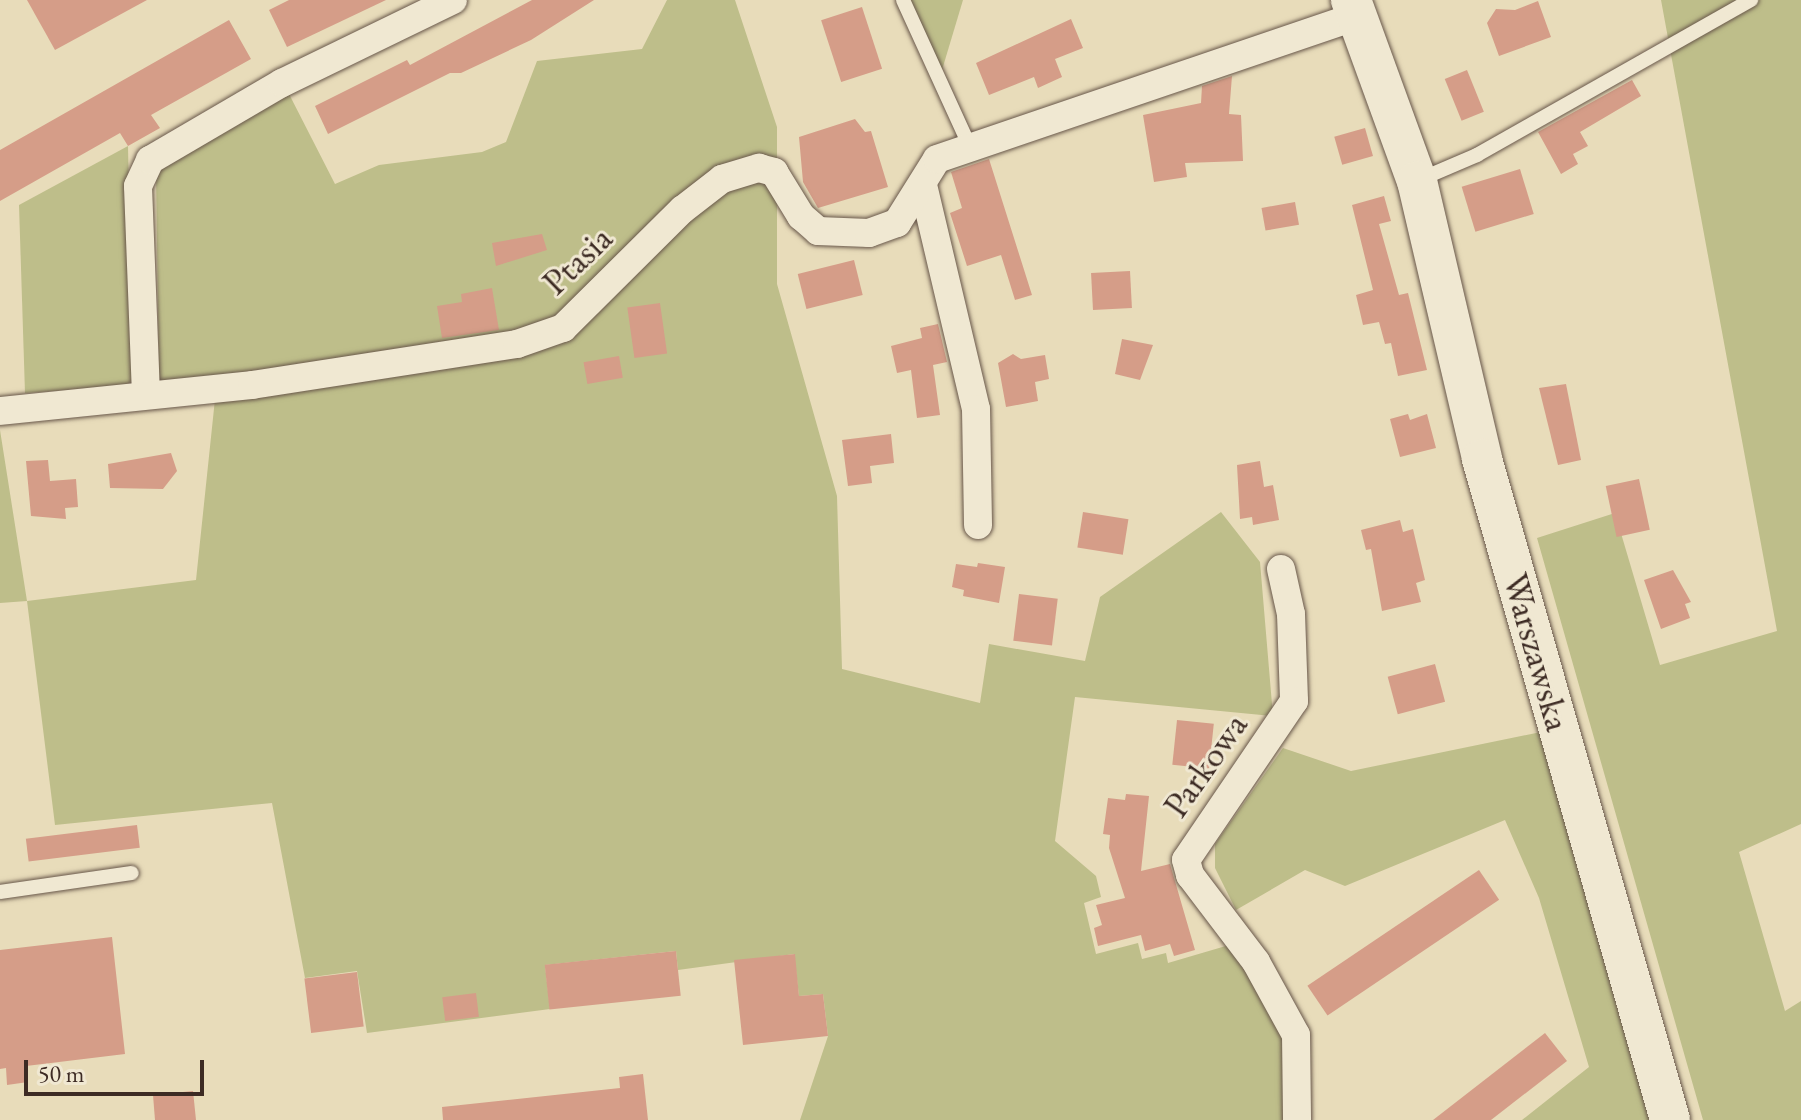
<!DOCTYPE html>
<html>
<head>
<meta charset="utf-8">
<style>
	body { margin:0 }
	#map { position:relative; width:1801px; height:1120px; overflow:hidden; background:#e8dcba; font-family:"EB Garamond",serif }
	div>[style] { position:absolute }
	.green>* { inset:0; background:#bebe8a }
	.building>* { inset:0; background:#d59d88; transform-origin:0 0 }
	.roads { filter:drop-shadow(0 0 2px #68574a) drop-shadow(0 0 2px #68574a) }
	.lane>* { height:14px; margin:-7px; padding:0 7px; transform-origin:7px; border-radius:7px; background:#f0e8d2 }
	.street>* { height:28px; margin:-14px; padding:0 14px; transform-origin:14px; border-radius:14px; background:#f0e8d2 }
	.secondary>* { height:40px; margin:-20px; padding:0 20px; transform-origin:20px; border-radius:20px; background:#f0e8d2 }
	span { translate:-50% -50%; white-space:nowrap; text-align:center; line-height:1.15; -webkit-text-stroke:6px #f0e8d2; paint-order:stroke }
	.street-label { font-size:36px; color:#3d2b24 }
	.scale { position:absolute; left:24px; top:1060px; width:180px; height:36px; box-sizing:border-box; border:4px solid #3d2b24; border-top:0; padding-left:10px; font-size:24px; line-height:28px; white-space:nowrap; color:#3d2b24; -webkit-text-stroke:6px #f0e8d2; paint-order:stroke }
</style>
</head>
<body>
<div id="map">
	<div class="green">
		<i style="clip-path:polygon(667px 0,735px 0,777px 127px,777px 284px,837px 496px,842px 669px,980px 703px,989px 644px,1085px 661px,1100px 597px,1221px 512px,1260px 562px,1273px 716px,1075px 697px,1055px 841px,1096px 876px,1101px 897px,1084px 903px,1096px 954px,1138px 943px,1142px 959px,1166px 953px,1168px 963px,1236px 943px,1296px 1035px,1297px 1120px,800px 1120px,828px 1036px,823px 994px,799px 996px,794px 954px,678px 970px,676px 951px,545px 965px,550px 1009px,367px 1033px,357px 971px,305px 978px,272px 803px,55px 825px,27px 601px,0 603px,0 430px,27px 601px,196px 580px,217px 380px,159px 383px,156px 172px,288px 92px,335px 184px,379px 165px,482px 152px,506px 142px,537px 61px,642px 49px)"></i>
		<i style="clip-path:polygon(903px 0,963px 0,939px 80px)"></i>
		<i style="clip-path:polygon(1661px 0,1801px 0,1801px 824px,1739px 852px,1785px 1011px,1801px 1001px,1801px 1120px,1703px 1120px,1537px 538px,1615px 513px,1660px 665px,1777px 631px)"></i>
		<i style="clip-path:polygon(128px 146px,133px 378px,127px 386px,25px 393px,19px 205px)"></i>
		<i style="clip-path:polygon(1541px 732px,1655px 1120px,1522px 1120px,1589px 1067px,1539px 898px,1505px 820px,1345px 886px,1305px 870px,1236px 910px,1215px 868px,1215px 844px,1283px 748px,1351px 771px)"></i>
	</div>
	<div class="building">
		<i style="clip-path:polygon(27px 0,147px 0,55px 50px)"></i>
		<i style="clip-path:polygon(289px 0,386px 0,287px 47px,269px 10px)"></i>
		<i style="clip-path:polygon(532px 0,594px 0,531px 40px,461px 73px,450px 73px,328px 134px,315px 106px,407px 60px,410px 65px)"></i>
		<i style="clip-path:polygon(1538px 1px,1551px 37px,1499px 56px,1487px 23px,1496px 9px,1515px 10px)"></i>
		<i style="left:862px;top:7px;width:65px;height:43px;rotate:72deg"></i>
		<i style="clip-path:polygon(1071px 19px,1083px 48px,1055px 59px,1062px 77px,1038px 88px,1034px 77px,989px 95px,976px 63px)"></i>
		<i style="clip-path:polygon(229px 20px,251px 59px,151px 115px,160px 128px,128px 146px,120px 133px,0 201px,0 150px)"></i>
		<i style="left:1467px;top:70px;width:45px;height:24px;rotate:68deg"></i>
		<i style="clip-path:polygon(1232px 76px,1229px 114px,1241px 115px,1243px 161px,1185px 163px,1187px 177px,1154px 182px,1143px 115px,1201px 103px,1202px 86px)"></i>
		<i style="clip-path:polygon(1632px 80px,1641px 96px,1580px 132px,1588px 146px,1573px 154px,1578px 164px,1561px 174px,1538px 132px)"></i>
		<i style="clip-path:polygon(855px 119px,865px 132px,871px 131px,888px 187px,818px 208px,803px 182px,799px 137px)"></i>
		<i style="left:1365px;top:128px;width:29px;height:32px;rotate:74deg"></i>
		<i style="clip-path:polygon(989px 159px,1032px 295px,1015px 300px,1001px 255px,967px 266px,950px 213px,962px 208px,951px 172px)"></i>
		<i style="left:1520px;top:169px;width:47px;height:61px;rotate:73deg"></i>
		<i style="clip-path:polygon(1384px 196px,1391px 221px,1379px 224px,1399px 295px,1408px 293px,1427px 370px,1398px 376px,1391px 343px,1385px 344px,1379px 322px,1363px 325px,1356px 295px,1373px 290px,1352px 205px)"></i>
		<i style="left:1295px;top:202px;width:23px;height:34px;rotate:80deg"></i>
		<i style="clip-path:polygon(542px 234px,547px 250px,496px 266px,492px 243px)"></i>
		<i style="left:854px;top:260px;width:36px;height:58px;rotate:76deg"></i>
		<i style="left:1130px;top:271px;width:37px;height:39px;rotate:87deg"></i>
		<i style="clip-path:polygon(492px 288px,499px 330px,442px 338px,437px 306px,462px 302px,461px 294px)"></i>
		<i style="left:660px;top:303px;width:51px;height:33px;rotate:82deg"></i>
		<i style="clip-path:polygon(938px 324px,947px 362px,933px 365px,940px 415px,917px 418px,911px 370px,897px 373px,891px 346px,922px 338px,920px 328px)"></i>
		<i style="clip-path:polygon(1122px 339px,1153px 345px,1140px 380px,1115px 374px)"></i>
		<i style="clip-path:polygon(1013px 354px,1021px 359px,1045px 355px,1049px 379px,1035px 382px,1038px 401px,1006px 407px,998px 363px)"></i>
		<i style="left:619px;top:356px;width:22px;height:36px;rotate:80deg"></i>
		<i style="clip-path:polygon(1566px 384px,1581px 460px,1558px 465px,1539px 388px)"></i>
		<i style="clip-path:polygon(1408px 414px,1410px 420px,1427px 414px,1436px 448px,1400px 457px,1390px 419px)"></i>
		<i style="clip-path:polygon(891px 434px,894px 463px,870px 466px,872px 483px,848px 486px,842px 440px)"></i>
		<i style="clip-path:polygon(171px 453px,177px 471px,163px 489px,110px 488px,108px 464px)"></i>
		<i style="clip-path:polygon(48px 460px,50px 481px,76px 479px,78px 507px,65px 508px,66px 519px,31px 516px,26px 461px)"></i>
		<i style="clip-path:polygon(1260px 461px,1264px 487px,1273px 485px,1279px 520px,1253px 525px,1252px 517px,1240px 519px,1237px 465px)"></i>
		<i style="left:1639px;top:479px;width:52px;height:34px;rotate:78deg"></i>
		<i style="left:1083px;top:512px;width:46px;height:36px;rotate:9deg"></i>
		<i style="clip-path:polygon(1400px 520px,1403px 532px,1413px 529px,1425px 580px,1416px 583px,1421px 602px,1382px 611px,1371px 549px,1366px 550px,1361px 530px)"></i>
		<i style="clip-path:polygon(978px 563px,1005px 567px,999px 603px,963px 596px,964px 590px,952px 587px,956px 564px,977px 567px)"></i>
		<i style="clip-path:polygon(1673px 570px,1691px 602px,1685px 604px,1690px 618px,1661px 629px,1644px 580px)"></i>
		<i style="left:1019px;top:594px;width:39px;height:47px;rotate:7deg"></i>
		<i style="left:1435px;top:664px;width:39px;height:49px;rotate:75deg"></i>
		<i style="left:1177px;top:720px;width:37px;height:45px;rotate:6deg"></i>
		<i style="clip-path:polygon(1126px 794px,1149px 796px,1141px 871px,1170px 864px,1195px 950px,1174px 956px,1170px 944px,1145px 951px,1141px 935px,1098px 946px,1094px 928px,1102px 925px,1096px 905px,1125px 898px,1109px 848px,1110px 835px,1103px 834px,1108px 798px,1125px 800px)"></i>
		<i style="left:137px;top:825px;width:23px;height:112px;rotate:83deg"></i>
		<i style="left:1479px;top:870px;width:36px;height:207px;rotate:56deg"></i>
		<i style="clip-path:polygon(112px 937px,125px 1054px,26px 1066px,28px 1082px,7px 1085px,6px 1068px,0 1069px,0 950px)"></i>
		<i style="left:676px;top:951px;width:45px;height:132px;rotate:84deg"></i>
		<i style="clip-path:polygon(795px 954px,799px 996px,823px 994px,828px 1036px,743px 1045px,734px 960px)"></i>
		<i style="left:357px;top:972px;width:55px;height:53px;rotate:83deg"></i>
		<i style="left:476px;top:993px;width:24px;height:34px;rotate:83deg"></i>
		<i style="clip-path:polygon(1545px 1033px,1567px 1061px,1491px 1120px,1433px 1120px)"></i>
		<i style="clip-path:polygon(643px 1074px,648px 1120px,443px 1120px,442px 1107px,620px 1088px,619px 1077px)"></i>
		<i style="clip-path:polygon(193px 1091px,196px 1120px,155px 1120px,153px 1095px)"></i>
	</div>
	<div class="roads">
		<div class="lane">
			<i style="left:903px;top:0;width:159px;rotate:65.5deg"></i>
			<i style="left:1421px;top:179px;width:61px;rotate:-23.2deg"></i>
			<i style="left:1477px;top:155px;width:315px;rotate:-29.5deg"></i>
			<i style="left:0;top:892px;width:133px;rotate:-8.2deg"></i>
		</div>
		<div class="street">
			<i style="left:923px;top:185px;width:230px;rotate:76.7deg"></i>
			<i style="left:976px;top:409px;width:116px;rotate:89deg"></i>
			<i style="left:146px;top:395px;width:209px;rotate:-92.2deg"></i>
			<i style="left:138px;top:186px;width:29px;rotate:-65deg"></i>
			<i style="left:150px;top:160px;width:153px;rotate:-30.3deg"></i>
			<i style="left:282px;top:83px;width:190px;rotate:-25.9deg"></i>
			<i style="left:0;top:411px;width:253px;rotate:-5.9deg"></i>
			<i style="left:252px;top:385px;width:268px;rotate:-8.8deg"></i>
			<i style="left:517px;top:344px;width:49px;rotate:-19.2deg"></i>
			<i style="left:563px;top:328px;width:168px;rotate:-44.8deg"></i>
			<i style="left:682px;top:210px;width:51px;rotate:-37.8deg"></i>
			<i style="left:722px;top:179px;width:39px;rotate:-17deg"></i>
			<i style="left:759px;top:168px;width:16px;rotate:15deg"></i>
			<i style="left:774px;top:172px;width:52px;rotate:58.5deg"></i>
			<i style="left:801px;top:216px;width:23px;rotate:41deg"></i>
			<i style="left:818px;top:231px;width:51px;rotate:2.2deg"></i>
			<i style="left:869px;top:233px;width:30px;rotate:-20deg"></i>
			<i style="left:897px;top:223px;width:75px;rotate:-58deg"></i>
			<i style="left:937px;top:159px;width:443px;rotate:-18.8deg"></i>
			<i style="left:1281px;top:569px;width:46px;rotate:77.5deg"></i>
			<i style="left:1291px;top:614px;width:87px;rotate:88deg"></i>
			<i style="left:1294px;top:701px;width:192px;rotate:124.2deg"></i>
			<i style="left:1186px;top:860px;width:16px;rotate:75deg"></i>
			<i style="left:1190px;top:875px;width:109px;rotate:52.8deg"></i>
			<i style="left:1256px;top:962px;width:83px;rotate:61.3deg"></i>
			<i style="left:1296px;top:1035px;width:85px;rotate:89.3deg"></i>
		</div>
		<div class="secondary">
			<i style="left:1351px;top:0;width:193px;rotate:70deg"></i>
			<i style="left:1417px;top:181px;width:285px;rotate:76.8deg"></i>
			<i style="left:1482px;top:459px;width:687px;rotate:74.12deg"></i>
		</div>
	</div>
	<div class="street-label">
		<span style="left:577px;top:260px;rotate:-44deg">Ptasia</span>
		<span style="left:1537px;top:652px;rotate:74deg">Warszawska</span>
		<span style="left:1205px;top:765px;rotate:-55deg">Parkowa</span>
	</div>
	<div class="scale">50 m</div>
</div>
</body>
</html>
